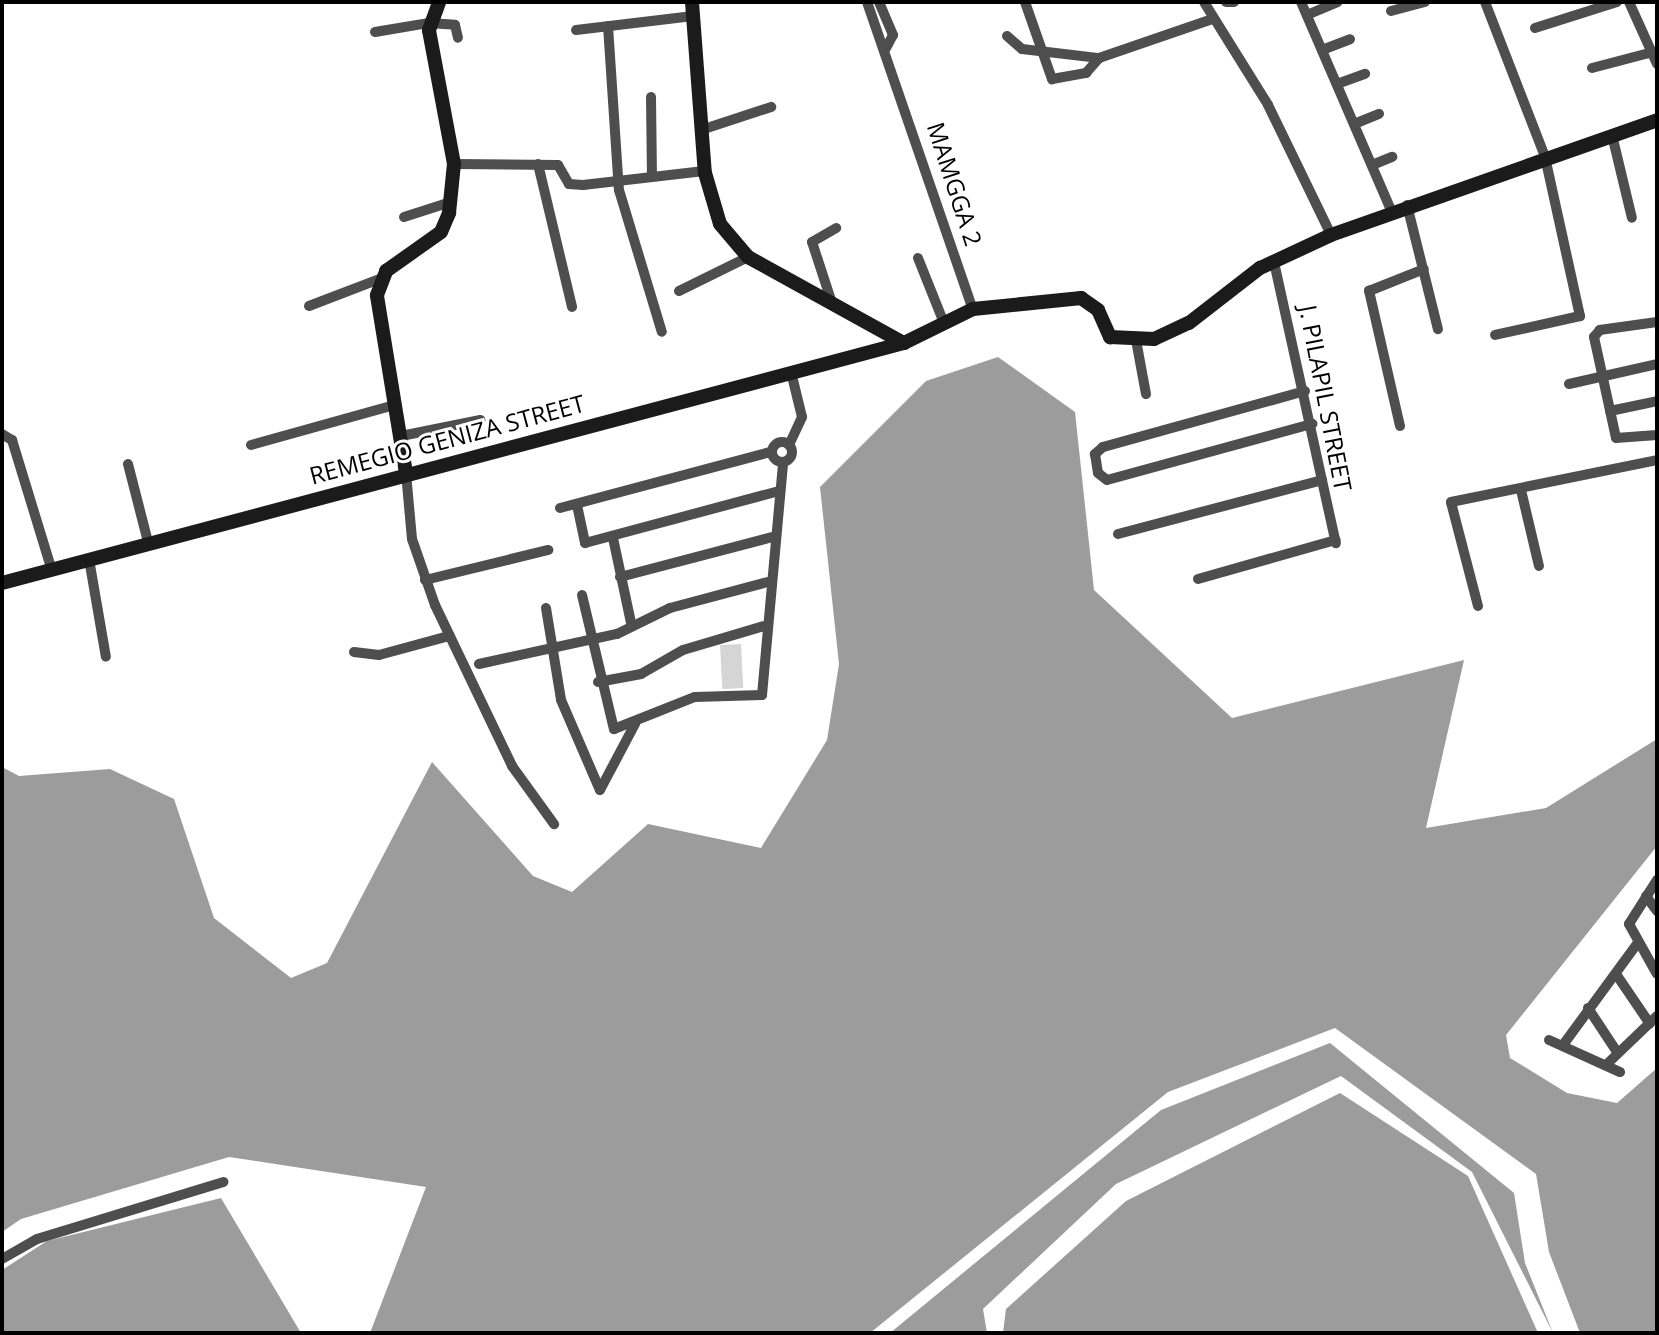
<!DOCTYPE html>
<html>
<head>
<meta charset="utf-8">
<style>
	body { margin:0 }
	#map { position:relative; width:1659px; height:1335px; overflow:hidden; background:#fff; font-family:"Open Sans",sans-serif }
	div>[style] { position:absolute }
	.green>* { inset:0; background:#d5d5d5; transform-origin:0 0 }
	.water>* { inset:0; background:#9c9c9c }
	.street>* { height:10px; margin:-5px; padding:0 5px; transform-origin:5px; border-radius:5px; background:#4e4e4e }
	.street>.ring { margin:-5px; padding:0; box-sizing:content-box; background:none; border:10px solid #4e4e4e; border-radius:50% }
	.secondary>* { height:14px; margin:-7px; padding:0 7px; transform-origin:7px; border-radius:7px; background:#1b1b1b }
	span { translate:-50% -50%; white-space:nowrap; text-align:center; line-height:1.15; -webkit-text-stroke:6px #fff; paint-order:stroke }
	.street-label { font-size:24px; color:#000 }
	.frame { position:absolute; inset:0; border:4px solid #000; pointer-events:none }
</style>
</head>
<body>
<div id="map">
	<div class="green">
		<i style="left:741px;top:644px;width:44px;height:21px;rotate:87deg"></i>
	</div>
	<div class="water">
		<i style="clip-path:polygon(998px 357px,1075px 412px,1094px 590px,1232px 718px,1464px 660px,1426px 828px,1546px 808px,1657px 739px,1657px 846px,1506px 1035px,1510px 1058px,1567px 1093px,1617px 1103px,1657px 1068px,1657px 1333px,1580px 1333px,1549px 1252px,1536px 1174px,1335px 1028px,1168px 1092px,870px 1333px,370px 1333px,426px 1187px,229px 1157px,21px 1219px,2px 1232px,2px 767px,19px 776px,110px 769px,174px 799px,214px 918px,291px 978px,327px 963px,432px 762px,533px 876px,572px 892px,648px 824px,761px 848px,827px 740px,839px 664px,820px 487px,926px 381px)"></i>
		<i style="clip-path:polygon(1330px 1043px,1514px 1193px,1525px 1263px,1553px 1333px,1472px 1172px,1341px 1076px,1116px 1184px,983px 1309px,987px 1333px,890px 1333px,1161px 1110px)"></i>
		<i style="clip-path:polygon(1340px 1093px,1468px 1176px,1538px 1333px,1003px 1333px,1006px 1309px,1126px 1201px)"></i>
		<i style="clip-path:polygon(221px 1198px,301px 1333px,2px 1333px,2px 1270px,47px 1241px)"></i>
	</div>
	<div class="street">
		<i style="left:867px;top:2px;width:325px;rotate:71deg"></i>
		<i style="left:879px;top:2px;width:36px;rotate:67deg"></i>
		<i style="left:893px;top:35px;width:15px;rotate:118deg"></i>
		<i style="left:1025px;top:2px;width:82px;rotate:70.7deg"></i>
		<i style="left:1052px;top:79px;width:35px;rotate:-10deg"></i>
		<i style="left:1086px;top:73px;width:20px;rotate:-49deg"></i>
		<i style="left:1204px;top:2px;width:121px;rotate:58.1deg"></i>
		<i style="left:1268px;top:105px;width:144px;rotate:64.1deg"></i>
		<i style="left:1226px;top:2px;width:8px"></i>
		<i style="left:1301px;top:2px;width:229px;rotate:66.6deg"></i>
		<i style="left:1485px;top:2px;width:166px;rotate:68.8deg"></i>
		<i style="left:1545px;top:157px;width:163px;rotate:77.6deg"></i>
		<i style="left:1580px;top:316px;width:87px;rotate:167.4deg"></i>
		<i style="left:1629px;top:2px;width:68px;rotate:65.7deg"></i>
		<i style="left:1391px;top:11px;width:35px;rotate:-15deg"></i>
		<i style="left:1307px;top:15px;width:33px;rotate:-23deg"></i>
		<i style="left:608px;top:26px;width:164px;rotate:86.2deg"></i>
		<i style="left:619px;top:190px;width:148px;rotate:73.2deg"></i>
		<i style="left:1535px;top:28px;width:86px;rotate:-17.6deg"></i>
		<i style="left:576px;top:30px;width:118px;rotate:-6.8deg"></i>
		<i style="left:375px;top:32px;width:55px;rotate:-9.5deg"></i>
		<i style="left:429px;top:23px;width:26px;rotate:4deg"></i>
		<i style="left:455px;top:25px;width:13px;rotate:77deg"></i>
		<i style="left:1007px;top:36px;width:20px;rotate:41deg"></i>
		<i style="left:1022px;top:49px;width:78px;rotate:6.7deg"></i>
		<i style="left:1099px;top:58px;width:120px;rotate:-19deg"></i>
		<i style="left:1322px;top:50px;width:30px;rotate:-21deg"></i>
		<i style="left:1592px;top:68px;width:63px;rotate:-14.7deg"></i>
		<i style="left:1337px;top:84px;width:30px;rotate:-20deg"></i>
		<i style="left:651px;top:97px;width:77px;rotate:89.3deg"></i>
		<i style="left:1354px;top:124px;width:27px;rotate:-22deg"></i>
		<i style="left:701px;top:130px;width:74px;rotate:-18.2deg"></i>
		<i style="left:1612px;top:135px;width:85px;rotate:76.5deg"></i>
		<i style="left:454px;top:164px;width:104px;rotate:0.6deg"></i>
		<i style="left:558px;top:165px;width:22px;rotate:60deg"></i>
		<i style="left:569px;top:184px;width:14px;rotate:4deg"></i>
		<i style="left:583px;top:185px;width:122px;rotate:-6.6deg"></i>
		<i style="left:538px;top:164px;width:147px;rotate:76.6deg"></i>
		<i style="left:1372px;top:165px;width:22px;rotate:-22deg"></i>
		<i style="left:1407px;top:205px;width:128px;rotate:76deg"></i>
		<i style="left:404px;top:217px;width:49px;rotate:-17.7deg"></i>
		<i style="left:918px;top:258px;width:70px;rotate:68.2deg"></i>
		<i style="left:1274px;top:262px;width:288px;rotate:77.6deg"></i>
		<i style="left:679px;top:291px;width:77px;rotate:-26.2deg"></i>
		<i style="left:831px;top:300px;width:61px;rotate:-108.1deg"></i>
		<i style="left:812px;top:242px;width:28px;rotate:-30deg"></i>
		<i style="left:309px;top:306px;width:78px;rotate:-21deg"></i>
		<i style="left:1657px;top:322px;width:58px;rotate:172deg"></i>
		<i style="left:1600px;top:330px;width:9px;rotate:131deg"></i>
		<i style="left:1594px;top:337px;width:103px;rotate:77.7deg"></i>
		<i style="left:1616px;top:438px;width:41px;rotate:-4.2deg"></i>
		<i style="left:1136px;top:340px;width:55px;rotate:79.5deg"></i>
		<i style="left:1569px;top:384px;width:90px;rotate:-12.8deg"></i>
		<i style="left:1305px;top:391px;width:210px;rotate:164.5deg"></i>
		<i style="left:1103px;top:447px;width:11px;rotate:139deg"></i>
		<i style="left:1095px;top:454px;width:19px;rotate:81deg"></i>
		<i style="left:1098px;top:473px;width:11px;rotate:38deg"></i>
		<i style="left:1107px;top:480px;width:213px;rotate:-15.3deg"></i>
		<i style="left:1610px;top:411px;width:48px;rotate:-12deg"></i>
		<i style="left:1400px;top:426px;width:139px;rotate:-102.9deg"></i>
		<i style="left:1369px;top:291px;width:59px;rotate:-21.8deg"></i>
		<i style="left:2px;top:434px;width:12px;rotate:31deg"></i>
		<i style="left:12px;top:440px;width:137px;rotate:73deg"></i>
		<i style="left:401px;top:436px;width:81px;rotate:-11.4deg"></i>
		<i class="ring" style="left:772px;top:442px;width:10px;height:10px"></i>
		<i style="left:251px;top:445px;width:148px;rotate:-15.6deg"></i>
		<i style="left:789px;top:445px;width:31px;rotate:-65deg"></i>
		<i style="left:802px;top:417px;width:46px;rotate:-103.7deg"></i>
		<i style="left:128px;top:464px;width:81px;rotate:75.6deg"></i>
		<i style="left:406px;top:473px;width:66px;rotate:84.8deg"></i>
		<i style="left:412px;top:539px;width:70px;rotate:70.8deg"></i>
		<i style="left:435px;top:605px;width:178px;rotate:64.4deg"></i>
		<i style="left:512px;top:766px;width:72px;rotate:54.1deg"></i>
		<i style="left:1521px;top:490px;width:78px;rotate:76.7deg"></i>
		<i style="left:577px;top:505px;width:39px;rotate:78deg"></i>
		<i style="left:585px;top:543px;width:198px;rotate:-15deg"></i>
		<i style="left:560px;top:508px;width:218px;rotate:-14.9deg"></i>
		<i style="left:1118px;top:534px;width:211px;rotate:-14.8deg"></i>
		<i style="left:613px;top:538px;width:87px;rotate:78deg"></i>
		<i style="left:89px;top:559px;width:99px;rotate:80.2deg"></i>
		<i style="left:620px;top:577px;width:157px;rotate:-14.7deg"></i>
		<i style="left:1198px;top:579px;width:143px;rotate:-15.8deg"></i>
		<i style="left:425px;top:580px;width:127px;rotate:-13.7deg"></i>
		<i style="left:582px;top:595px;width:138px;rotate:76.6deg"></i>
		<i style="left:614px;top:729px;width:87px;rotate:-21.6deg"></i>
		<i style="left:695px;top:697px;width:67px;rotate:-1.7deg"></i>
		<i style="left:762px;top:695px;width:233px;rotate:-84.8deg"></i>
		<i style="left:1478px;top:606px;width:107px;rotate:-104.6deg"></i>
		<i style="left:1451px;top:502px;width:210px;rotate:-11.5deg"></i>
		<i style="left:546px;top:608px;width:93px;rotate:80.7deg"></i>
		<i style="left:561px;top:700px;width:98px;rotate:66.6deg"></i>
		<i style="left:600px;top:790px;width:75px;rotate:-62.1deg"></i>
		<i style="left:354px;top:652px;width:25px;rotate:7deg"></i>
		<i style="left:379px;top:655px;width:73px;rotate:-15.2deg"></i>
		<i style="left:479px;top:664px;width:141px;rotate:-12.3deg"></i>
		<i style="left:617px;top:634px;width:59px;rotate:-26.1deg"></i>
		<i style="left:670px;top:608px;width:101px;rotate:-14.9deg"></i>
		<i style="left:598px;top:682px;width:44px;rotate:-10.5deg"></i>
		<i style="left:641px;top:674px;width:48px;rotate:-29.7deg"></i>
		<i style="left:683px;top:650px;width:84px;rotate:-16.5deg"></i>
		<i style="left:1657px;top:880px;width:52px;rotate:122.5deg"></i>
		<i style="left:1629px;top:924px;width:57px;rotate:60.8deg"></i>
		<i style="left:1646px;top:896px;width:19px;rotate:54deg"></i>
		<i style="left:1616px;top:974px;width:60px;rotate:55.8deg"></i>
		<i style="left:1588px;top:1008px;width:53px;rotate:56.6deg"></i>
		<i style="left:1549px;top:1040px;width:78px;rotate:24.3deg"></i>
		<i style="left:1563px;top:1045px;width:125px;rotate:-53.8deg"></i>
		<i style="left:1608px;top:1063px;width:68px;rotate:-43.8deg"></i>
		<i style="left:2px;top:1259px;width:40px;rotate:-29.7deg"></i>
		<i style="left:37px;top:1239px;width:195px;rotate:-17deg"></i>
	</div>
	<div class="secondary">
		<i style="left:692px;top:2px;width:171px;rotate:85.7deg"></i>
		<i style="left:705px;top:173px;width:53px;rotate:73.6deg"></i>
		<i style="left:720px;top:224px;width:43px;rotate:49.7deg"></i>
		<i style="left:748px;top:257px;width:178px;rotate:28.9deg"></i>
		<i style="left:406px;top:473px;width:180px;rotate:-99.3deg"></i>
		<i style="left:377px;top:295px;width:26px;rotate:-69deg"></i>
		<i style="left:386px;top:271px;width:67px;rotate:-35.3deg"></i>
		<i style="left:441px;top:232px;width:21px;rotate:-67deg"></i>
		<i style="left:449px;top:213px;width:49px;rotate:-84.2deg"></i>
		<i style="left:454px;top:164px;width:136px;rotate:-100.6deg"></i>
		<i style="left:429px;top:30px;width:30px;rotate:-70deg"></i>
		<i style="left:2px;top:583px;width:933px;rotate:-14.9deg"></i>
		<i style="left:904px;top:343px;width:77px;rotate:-26.2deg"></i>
		<i style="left:973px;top:309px;width:109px;rotate:-5.8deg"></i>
		<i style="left:1081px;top:298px;width:21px;rotate:35deg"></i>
		<i style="left:1098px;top:310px;width:30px;rotate:66deg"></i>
		<i style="left:1110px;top:337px;width:44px;rotate:2.6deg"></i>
		<i style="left:1154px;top:339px;width:38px;rotate:-25deg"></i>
		<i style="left:1189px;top:323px;width:90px;rotate:-37.8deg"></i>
		<i style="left:1260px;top:268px;width:78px;rotate:-24.9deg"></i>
		<i style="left:1331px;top:235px;width:346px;rotate:-19.4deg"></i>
	</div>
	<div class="street-label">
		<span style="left:955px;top:184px;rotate:72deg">MAMGGA 2</span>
		<span style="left:1326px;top:398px;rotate:79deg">J. PILAPIL STREET</span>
		<span style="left:447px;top:439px;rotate:-15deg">REMEGIO GENIZA STREET</span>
	</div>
	<div class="frame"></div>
</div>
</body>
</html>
